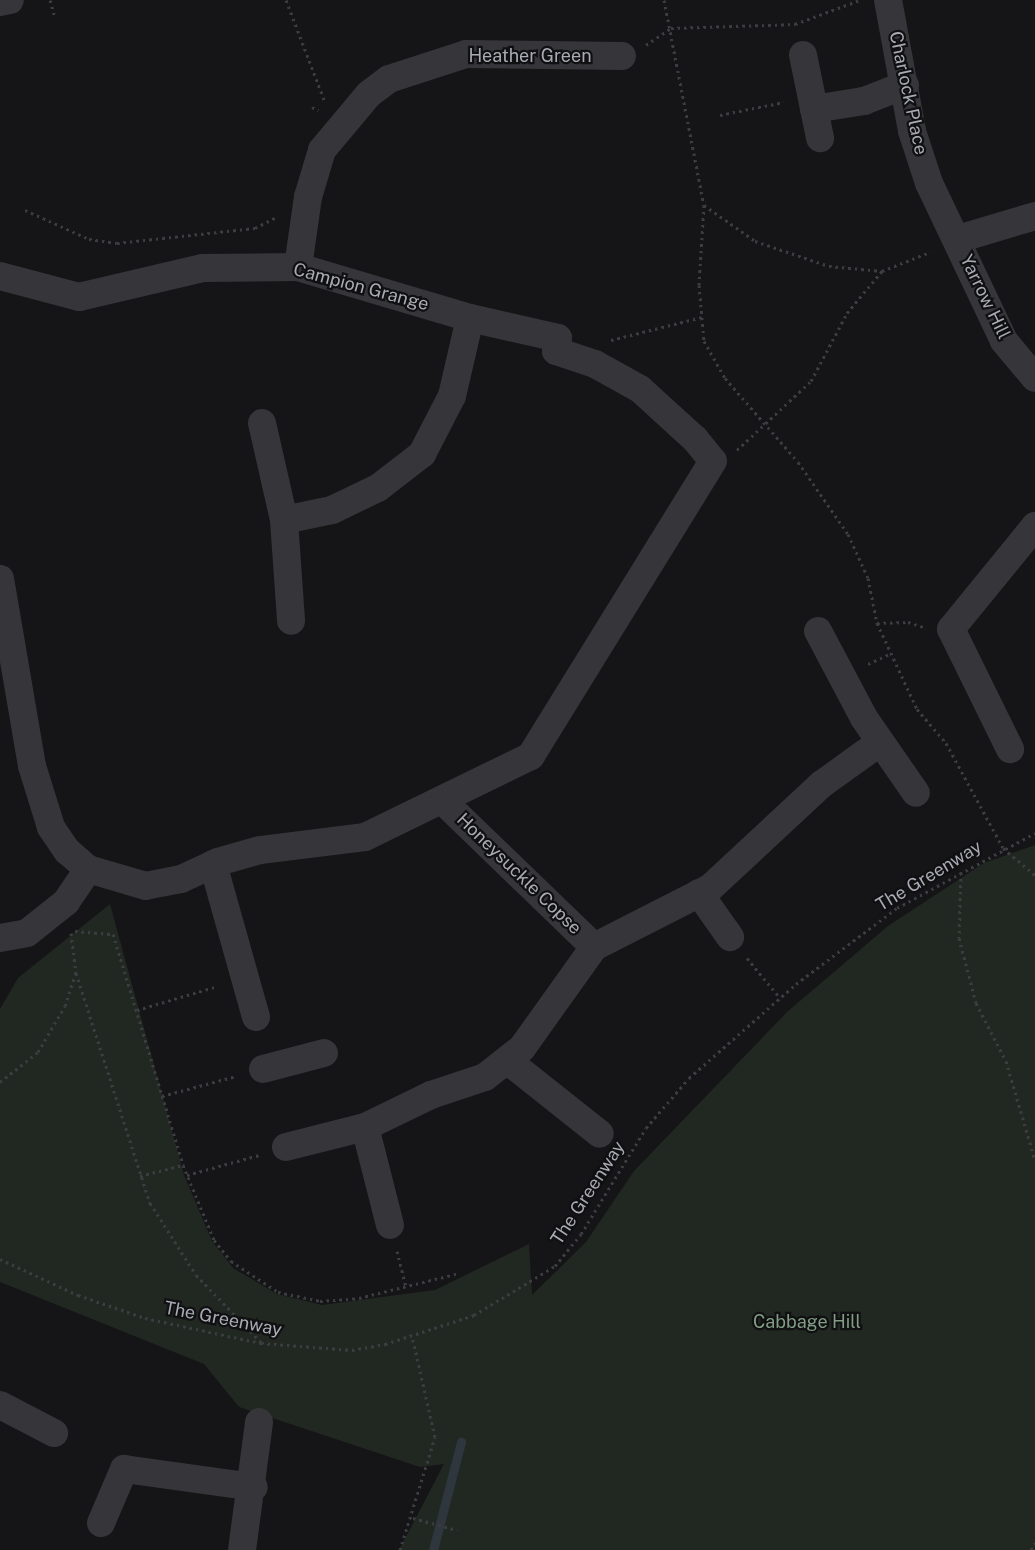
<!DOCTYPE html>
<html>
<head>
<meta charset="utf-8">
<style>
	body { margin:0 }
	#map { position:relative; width:1035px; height:1550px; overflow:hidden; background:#151416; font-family:"Public Sans",sans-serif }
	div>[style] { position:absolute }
	.green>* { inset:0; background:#212822 }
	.stream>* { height:9px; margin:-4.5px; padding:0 4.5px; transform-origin:4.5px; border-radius:4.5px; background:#2f363d }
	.path>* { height:3px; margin-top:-1.5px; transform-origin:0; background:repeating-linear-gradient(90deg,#3c3d41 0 2.5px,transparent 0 6.5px) }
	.minor>* { height:28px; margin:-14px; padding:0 14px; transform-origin:14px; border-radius:14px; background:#36363a }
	span { translate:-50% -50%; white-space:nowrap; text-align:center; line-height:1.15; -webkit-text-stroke:4.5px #100f11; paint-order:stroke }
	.street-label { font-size:18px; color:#a8abb4 }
	.park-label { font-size:18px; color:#819d84 }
</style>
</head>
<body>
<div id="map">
	<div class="green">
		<i style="clip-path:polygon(1035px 845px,1035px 1550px,399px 1550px,444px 1464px,420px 1467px,239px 1407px,204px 1364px,0 1282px,0 1009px,18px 978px,110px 904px,184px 1175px,212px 1241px,233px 1268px,277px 1294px,322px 1305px,435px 1290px,529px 1244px,532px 1295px,586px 1242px,634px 1171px,787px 1012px,888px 926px,984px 863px)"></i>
	</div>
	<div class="stream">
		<i style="left:433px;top:1550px;width:112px;rotate:-75.5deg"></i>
	</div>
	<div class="path">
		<i style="left:50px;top:0;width:15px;rotate:74deg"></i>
		<i style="left:286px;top:0;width:109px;rotate:69.1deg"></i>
		<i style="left:664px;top:0;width:209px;rotate:79deg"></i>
		<i style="left:704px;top:205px;width:80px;rotate:93.6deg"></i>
		<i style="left:699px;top:285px;width:56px;rotate:84.9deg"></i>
		<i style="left:704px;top:341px;width:43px;rotate:60.4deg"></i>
		<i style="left:725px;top:378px;width:111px;rotate:49deg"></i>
		<i style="left:798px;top:462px;width:88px;rotate:55.2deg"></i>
		<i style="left:848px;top:534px;width:48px;rotate:65.6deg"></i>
		<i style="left:868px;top:578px;width:46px;rotate:78.7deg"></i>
		<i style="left:877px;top:623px;width:95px;rotate:65.1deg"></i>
		<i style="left:917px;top:709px;width:45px;rotate:49.5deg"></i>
		<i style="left:946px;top:743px;width:119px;rotate:61.5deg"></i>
		<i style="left:1003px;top:848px;width:42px;rotate:40.2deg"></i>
		<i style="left:646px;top:45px;width:30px;rotate:-34deg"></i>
		<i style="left:671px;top:28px;width:124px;rotate:-1.8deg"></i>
		<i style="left:795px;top:24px;width:69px;rotate:-20.3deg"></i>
		<i style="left:312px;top:107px;width:7px;rotate:27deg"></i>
		<i style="left:720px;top:115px;width:65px;rotate:-11.5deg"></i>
		<i style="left:704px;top:205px;width:62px;rotate:35.2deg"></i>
		<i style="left:755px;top:241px;width:78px;rotate:18.7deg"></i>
		<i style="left:829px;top:266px;width:53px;rotate:5.4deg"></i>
		<i style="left:882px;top:271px;width:52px;rotate:-21.6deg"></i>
		<i style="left:25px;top:210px;width:70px;rotate:24.4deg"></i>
		<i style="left:89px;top:239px;width:28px;rotate:8deg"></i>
		<i style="left:117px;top:243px;width:139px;rotate:-6.2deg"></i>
		<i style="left:255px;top:228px;width:25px;rotate:-27deg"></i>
		<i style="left:611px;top:340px;width:94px;rotate:-14.2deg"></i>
		<i style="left:737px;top:450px;width:101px;rotate:-43deg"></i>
		<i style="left:811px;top:381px;width:77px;rotate:-62.1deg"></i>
		<i style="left:847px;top:313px;width:55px;rotate:-50.2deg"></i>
		<i style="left:877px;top:623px;width:31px;rotate:-2deg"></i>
		<i style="left:908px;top:622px;width:16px;rotate:18deg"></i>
		<i style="left:868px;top:664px;width:26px;rotate:-25deg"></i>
		<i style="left:961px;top:872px;width:66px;rotate:91.7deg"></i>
		<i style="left:959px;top:938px;width:67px;rotate:75.3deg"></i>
		<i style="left:976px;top:1003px;width:65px;rotate:62.7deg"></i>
		<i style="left:1006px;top:1061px;width:103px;rotate:73.7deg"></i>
		<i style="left:75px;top:931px;width:38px;rotate:5deg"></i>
		<i style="left:113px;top:934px;width:241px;rotate:73.1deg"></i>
		<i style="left:183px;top:1165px;width:81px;rotate:67.5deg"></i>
		<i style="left:214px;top:1240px;width:27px;rotate:51deg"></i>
		<i style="left:231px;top:1261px;width:56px;rotate:33.4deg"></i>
		<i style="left:278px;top:1292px;width:43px;rotate:12.1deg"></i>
		<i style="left:320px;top:1301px;width:39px;rotate:-4deg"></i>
		<i style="left:359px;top:1298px;width:103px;rotate:-14deg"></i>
		<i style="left:71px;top:933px;width:40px;rotate:82.9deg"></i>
		<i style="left:76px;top:973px;width:242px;rotate:72.2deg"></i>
		<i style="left:150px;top:1203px;width:85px;rotate:57.4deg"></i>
		<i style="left:196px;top:1275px;width:93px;rotate:45.9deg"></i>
		<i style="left:747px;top:958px;width:52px;rotate:50.5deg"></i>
		<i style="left:137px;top:1010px;width:84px;rotate:-16.5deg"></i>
		<i style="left:0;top:1082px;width:48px;rotate:-38.3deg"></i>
		<i style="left:38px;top:1052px;width:53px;rotate:-59.6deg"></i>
		<i style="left:65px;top:1006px;width:35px;rotate:-72deg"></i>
		<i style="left:162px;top:1096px;width:77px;rotate:-15.1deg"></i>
		<i style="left:187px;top:1175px;width:75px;rotate:-15.5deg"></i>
		<i style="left:140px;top:1176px;width:44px;rotate:-14.3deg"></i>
		<i style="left:397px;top:1251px;width:36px;rotate:76deg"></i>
		<i style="left:0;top:1259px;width:86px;rotate:24.8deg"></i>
		<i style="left:78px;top:1295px;width:71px;rotate:18.9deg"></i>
		<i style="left:145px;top:1318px;width:119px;rotate:12.2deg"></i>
		<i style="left:261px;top:1343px;width:91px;rotate:4.4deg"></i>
		<i style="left:352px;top:1350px;width:34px;rotate:-10deg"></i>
		<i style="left:385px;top:1344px;width:94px;rotate:-18deg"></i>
		<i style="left:474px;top:1315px;width:95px;rotate:-31.2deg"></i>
		<i style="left:555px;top:1266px;width:41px;rotate:-50.9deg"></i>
		<i style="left:581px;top:1234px;width:124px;rotate:-58.5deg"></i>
		<i style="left:646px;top:1128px;width:66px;rotate:-49.3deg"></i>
		<i style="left:689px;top:1078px;width:142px;rotate:-41.3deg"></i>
		<i style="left:796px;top:984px;width:126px;rotate:-37deg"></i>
		<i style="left:897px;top:908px;width:157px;rotate:-28.5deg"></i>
		<i style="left:413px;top:1518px;width:46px;rotate:15.3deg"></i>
		<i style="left:400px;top:1550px;width:118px;rotate:-72.8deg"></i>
		<i style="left:435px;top:1437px;width:104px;rotate:-102.8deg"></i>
		<i style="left:1031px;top:1550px;width:8px;rotate:-60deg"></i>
	</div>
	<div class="minor">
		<i style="left:888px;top:0;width:133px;rotate:79.6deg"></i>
		<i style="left:912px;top:131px;width:55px;rotate:71.9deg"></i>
		<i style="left:929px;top:183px;width:175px;rotate:64.6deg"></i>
		<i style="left:1004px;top:341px;width:48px;rotate:50deg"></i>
		<i style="left:0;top:2px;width:10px;rotate:-11deg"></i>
		<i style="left:803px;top:55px;width:85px;rotate:78.4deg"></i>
		<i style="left:814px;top:109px;width:51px;rotate:-9.1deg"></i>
		<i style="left:864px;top:101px;width:44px;rotate:-21.3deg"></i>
		<i style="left:958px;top:239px;width:80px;rotate:-16.6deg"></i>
		<i style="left:298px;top:267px;width:71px;rotate:-81.9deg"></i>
		<i style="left:308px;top:197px;width:49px;rotate:-73.4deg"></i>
		<i style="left:322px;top:150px;width:73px;rotate:-50deg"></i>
		<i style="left:369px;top:94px;width:25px;rotate:-37deg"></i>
		<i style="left:389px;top:79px;width:81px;rotate:-18deg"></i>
		<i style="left:466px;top:54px;width:156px;rotate:0.7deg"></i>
		<i style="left:0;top:276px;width:82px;rotate:14.9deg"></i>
		<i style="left:79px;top:297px;width:127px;rotate:-13.2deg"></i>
		<i style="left:203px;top:268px;width:95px;rotate:-0.6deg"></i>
		<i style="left:298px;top:267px;width:179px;rotate:16.5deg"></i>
		<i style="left:470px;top:318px;width:90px;rotate:12.8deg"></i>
		<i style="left:558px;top:338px;width:13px;rotate:99deg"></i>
		<i style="left:556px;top:351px;width:41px;rotate:18.4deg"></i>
		<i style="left:595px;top:364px;width:51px;rotate:29.1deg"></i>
		<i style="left:640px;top:389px;width:74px;rotate:42.3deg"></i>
		<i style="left:695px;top:439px;width:28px;rotate:51deg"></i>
		<i style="left:713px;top:461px;width:347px;rotate:121.7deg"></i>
		<i style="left:531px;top:756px;width:185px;rotate:154deg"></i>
		<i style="left:365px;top:837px;width:106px;rotate:172.9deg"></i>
		<i style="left:260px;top:850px;width:44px;rotate:164.1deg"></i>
		<i style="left:218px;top:862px;width:41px;rotate:155.3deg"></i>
		<i style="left:181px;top:879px;width:36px;rotate:169deg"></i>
		<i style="left:146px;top:886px;width:60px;rotate:-163.7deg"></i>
		<i style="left:88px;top:869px;width:28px;rotate:-139deg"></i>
		<i style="left:67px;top:851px;width:29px;rotate:-124deg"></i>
		<i style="left:51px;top:827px;width:64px;rotate:-107.3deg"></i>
		<i style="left:32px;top:766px;width:190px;rotate:-99.7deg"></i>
		<i style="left:262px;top:423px;width:99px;rotate:77.2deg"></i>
		<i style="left:284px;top:520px;width:101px;rotate:86deg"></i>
		<i style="left:284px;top:520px;width:49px;rotate:-11.8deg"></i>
		<i style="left:332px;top:510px;width:51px;rotate:-25.6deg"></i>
		<i style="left:378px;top:488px;width:56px;rotate:-37.7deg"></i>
		<i style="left:422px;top:454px;width:65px;rotate:-62.7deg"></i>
		<i style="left:452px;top:396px;width:80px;rotate:-77deg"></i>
		<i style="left:951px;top:629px;width:134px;rotate:63.8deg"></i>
		<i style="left:951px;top:629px;width:133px;rotate:-50.8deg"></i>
		<i style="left:818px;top:631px;width:98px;rotate:62.1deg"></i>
		<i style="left:864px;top:718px;width:91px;rotate:55.3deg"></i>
		<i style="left:444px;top:802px;width:209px;rotate:44deg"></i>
		<i style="left:594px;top:947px;width:130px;rotate:-27deg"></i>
		<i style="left:710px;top:888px;width:153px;rotate:-42.9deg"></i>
		<i style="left:822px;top:784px;width:70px;rotate:-35.7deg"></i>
		<i style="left:213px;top:864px;width:159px;rotate:74.3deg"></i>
		<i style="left:699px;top:893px;width:54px;rotate:54.8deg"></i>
		<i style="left:0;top:938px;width:27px;rotate:-10deg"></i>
		<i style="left:27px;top:933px;width:50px;rotate:-38.5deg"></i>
		<i style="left:66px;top:902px;width:40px;rotate:-56deg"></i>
		<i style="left:508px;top:1061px;width:117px;rotate:38.4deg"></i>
		<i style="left:263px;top:1069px;width:63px;rotate:-14.7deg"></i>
		<i style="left:365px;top:1127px;width:101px;rotate:75.7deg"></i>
		<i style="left:286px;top:1147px;width:81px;rotate:-14.2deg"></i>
		<i style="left:365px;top:1127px;width:73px;rotate:-25.9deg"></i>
		<i style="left:431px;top:1095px;width:57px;rotate:-18.4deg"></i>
		<i style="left:485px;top:1077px;width:47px;rotate:-38.1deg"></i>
		<i style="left:522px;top:1048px;width:124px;rotate:-54.5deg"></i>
		<i style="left:0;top:1405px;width:61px;rotate:27.4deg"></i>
		<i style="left:101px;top:1523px;width:59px;rotate:-66.9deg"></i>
		<i style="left:124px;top:1469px;width:131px;rotate:7.9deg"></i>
		<i style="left:242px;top:1550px;width:129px;rotate:-82.4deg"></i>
	</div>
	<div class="street-label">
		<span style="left:530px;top:56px">Heather Green</span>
		<span style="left:908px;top:93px;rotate:78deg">Charlock Place</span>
		<span style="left:361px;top:287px;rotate:15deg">Campion Grange</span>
		<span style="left:985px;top:297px;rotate:64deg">Yarrow Hill</span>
		<span style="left:519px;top:874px;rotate:44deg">Honeysuckle Copse</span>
		<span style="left:929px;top:876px;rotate:-31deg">The Greenway</span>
		<span style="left:588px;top:1193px;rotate:-57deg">The Greenway</span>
		<span style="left:223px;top:1319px;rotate:11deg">The Greenway</span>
	</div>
	<div class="park-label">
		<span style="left:807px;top:1322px">Cabbage Hill</span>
	</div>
</div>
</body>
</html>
